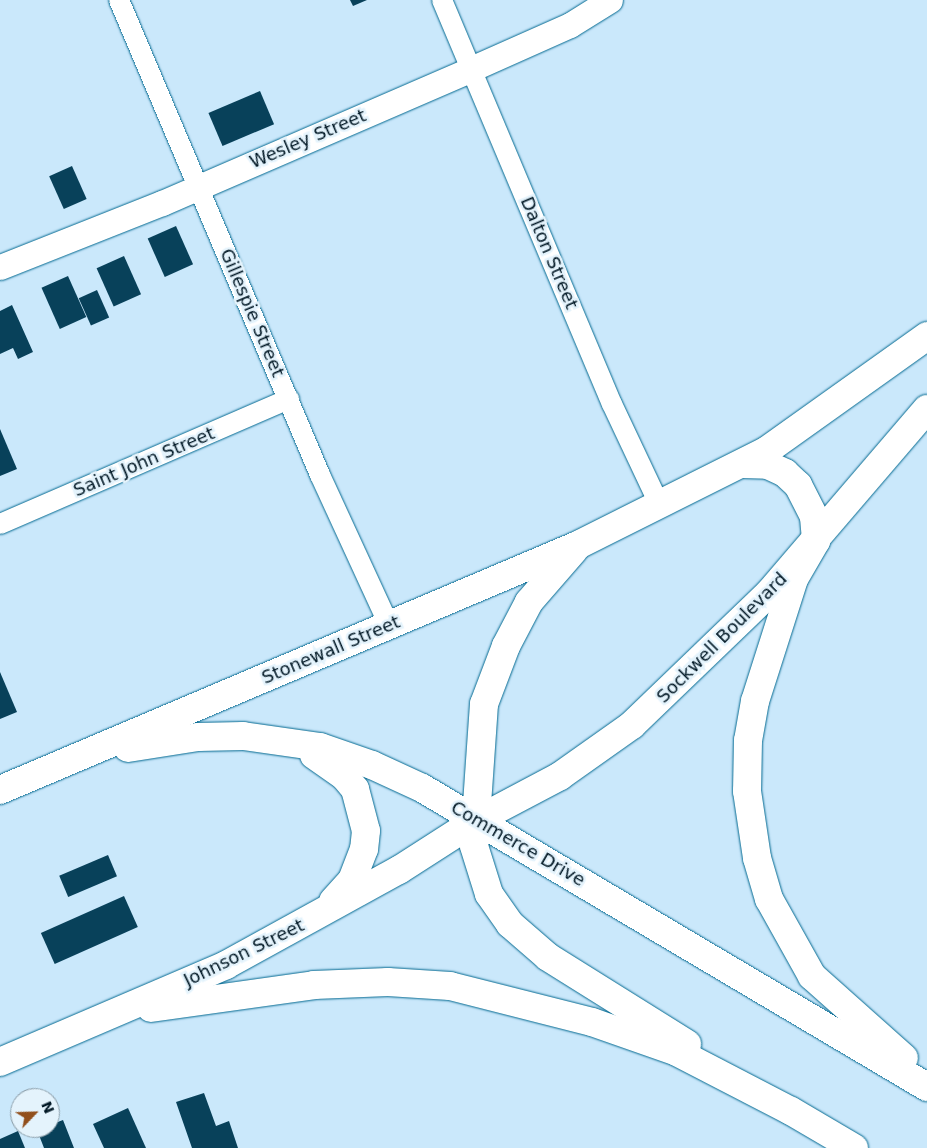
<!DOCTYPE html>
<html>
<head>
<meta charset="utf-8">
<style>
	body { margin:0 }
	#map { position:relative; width:927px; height:1148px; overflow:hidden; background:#cae8fb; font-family:"DejaVu Sans",sans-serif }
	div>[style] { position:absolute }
	.building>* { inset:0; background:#08415a; transform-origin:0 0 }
	.roads { filter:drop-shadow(0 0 1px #046991) drop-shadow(0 0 1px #046991) }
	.minor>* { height:20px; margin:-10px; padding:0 10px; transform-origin:10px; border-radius:10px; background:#fff }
	.tertiary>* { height:25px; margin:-12.5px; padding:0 12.5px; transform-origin:12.5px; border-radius:12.5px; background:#fff }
	.primary>* { height:28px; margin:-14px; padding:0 14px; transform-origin:14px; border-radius:14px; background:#fff }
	span { translate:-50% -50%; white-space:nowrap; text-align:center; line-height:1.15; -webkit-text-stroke:5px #e4f3fc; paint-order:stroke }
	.street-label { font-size:18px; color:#001724 }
	.north { position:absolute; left:10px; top:1088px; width:50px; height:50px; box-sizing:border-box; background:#e4f3fc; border:1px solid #899ba6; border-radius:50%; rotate:66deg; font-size:14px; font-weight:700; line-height:20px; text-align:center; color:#001724 }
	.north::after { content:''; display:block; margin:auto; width:18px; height:22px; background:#914f1c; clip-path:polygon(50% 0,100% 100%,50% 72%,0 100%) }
</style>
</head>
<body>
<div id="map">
	<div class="building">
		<i style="clip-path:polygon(350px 0,367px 0,353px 6px)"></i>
		<i style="left:260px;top:91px;width:36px;height:56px;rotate:67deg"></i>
		<i style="left:72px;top:166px;width:36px;height:25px;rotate:66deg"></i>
		<i style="left:176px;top:226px;width:42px;height:31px;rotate:66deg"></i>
		<i style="left:124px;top:256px;width:42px;height:30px;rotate:66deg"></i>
		<i style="left:68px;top:276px;width:45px;height:29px;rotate:66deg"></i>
		<i style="left:97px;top:290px;width:30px;height:20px;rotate:66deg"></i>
		<i style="clip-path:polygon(12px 305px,33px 352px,18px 359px,13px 348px,0 354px,0 311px)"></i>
		<i style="clip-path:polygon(0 429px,17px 469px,0 476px)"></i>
		<i style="clip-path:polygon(0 672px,17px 712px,0 719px)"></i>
		<i style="left:108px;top:855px;width:23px;height:53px;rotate:67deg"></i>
		<i style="left:124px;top:896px;width:34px;height:91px;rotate:66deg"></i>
		<i style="clip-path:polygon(204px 1093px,216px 1126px,229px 1121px,238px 1148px,192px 1148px,176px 1102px)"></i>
		<i style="clip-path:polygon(128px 1108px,146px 1148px,104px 1148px,93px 1124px)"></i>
		<i style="clip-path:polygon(63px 1120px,74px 1148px,44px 1148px,37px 1130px,50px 1128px,50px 1125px)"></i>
		<i style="clip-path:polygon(18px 1131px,25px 1148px,0 1148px,0 1139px)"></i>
	</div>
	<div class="roads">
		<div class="minor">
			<i style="left:119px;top:0;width:516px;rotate:67.06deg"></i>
			<i style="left:320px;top:475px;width:165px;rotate:65.3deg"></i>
			<i style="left:442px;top:0;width:438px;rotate:67.2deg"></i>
			<i style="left:612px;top:404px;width:110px;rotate:64.8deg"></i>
			<i style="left:0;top:524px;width:315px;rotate:-23.4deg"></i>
		</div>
		<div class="tertiary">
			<i style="left:0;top:267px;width:174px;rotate:-21.6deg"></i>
			<i style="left:162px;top:203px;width:337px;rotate:-23.4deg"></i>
			<i style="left:471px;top:69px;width:108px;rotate:-24deg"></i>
			<i style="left:570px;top:25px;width:47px;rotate:-32deg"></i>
		</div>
		<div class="primary">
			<i style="left:743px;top:464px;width:25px;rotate:2deg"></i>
			<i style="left:768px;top:465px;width:19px;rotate:25deg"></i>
			<i style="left:785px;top:473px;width:18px;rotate:43deg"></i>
			<i style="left:798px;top:485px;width:36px;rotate:63deg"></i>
			<i style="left:814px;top:517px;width:24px;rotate:85deg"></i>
			<i style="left:816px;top:541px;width:44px;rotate:120.1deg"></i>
			<i style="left:794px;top:579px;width:128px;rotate:107.7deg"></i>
			<i style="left:755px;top:701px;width:40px;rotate:100deg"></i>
			<i style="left:748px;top:740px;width:51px;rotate:91.1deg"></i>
			<i style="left:747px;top:791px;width:68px;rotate:81.5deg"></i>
			<i style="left:757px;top:858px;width:43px;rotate:73.7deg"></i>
			<i style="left:769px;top:899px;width:88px;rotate:60.8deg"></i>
			<i style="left:812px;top:976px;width:123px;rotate:41.7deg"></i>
			<i style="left:574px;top:550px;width:69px;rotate:130.9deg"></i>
			<i style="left:529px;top:602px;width:50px;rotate:117.6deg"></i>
			<i style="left:506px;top:646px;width:62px;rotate:110.8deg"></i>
			<i style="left:484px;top:704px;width:142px;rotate:94deg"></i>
			<i style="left:474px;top:846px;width:50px;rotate:72.6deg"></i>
			<i style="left:489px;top:894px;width:37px;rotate:55deg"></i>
			<i style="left:510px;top:924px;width:50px;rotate:41deg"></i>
			<i style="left:548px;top:957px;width:164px;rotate:32deg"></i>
			<i style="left:128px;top:748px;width:71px;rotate:-8.9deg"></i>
			<i style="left:198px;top:737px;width:45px;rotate:-1.3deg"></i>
			<i style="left:243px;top:736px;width:78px;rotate:8.1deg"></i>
			<i style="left:320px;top:747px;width:55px;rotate:19.1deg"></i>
			<i style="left:372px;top:765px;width:55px;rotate:24.7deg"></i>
			<i style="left:422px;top:788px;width:587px;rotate:30.63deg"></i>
			<i style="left:314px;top:755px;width:37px;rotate:35deg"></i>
			<i style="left:344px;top:776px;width:17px;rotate:50deg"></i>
			<i style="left:355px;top:789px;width:43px;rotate:75.3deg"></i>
			<i style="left:366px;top:831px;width:18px;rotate:96deg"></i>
			<i style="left:364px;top:849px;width:33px;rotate:111deg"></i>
			<i style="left:352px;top:880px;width:28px;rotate:132deg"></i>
			<i style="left:0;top:790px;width:628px;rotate:-22.97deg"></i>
			<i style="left:578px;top:545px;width:210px;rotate:-26.6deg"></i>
			<i style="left:766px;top:451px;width:198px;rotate:-35.5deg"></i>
			<i style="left:151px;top:1008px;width:165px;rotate:-8deg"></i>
			<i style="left:314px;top:985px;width:74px;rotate:-2.3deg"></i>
			<i style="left:388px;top:982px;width:62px;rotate:3.7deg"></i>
			<i style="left:450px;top:986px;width:146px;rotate:14.2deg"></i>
			<i style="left:592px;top:1022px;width:90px;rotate:19.4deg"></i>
			<i style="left:677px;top:1052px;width:128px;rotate:27.4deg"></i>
			<i style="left:791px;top:1111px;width:73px;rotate:30.4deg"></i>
			<i style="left:0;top:1062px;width:246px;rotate:-23.2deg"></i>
			<i style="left:226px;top:965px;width:197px;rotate:-28.8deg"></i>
			<i style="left:399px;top:870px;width:93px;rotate:-32.7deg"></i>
			<i style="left:477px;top:820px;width:94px;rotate:-27.9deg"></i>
			<i style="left:560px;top:776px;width:88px;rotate:-35.3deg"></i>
			<i style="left:632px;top:725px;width:192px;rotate:-43.9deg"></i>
			<i style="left:770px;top:592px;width:241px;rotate:-49.4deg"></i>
		</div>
	</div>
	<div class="street-label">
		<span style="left:308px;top:139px;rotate:-23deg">Wesley Street</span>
		<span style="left:549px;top:253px;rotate:67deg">Dalton Street</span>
		<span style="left:252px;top:313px;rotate:67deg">Gillespie Street</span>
		<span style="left:144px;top:462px;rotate:-23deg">Saint John Street</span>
		<span style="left:722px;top:638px;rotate:-45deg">Sockwell Boulevard</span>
		<span style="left:331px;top:650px;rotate:-23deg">Stonewall Street</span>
		<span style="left:518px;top:844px;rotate:30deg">Commerce Drive</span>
		<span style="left:244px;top:953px;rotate:-26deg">Johnson Street</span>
	</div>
	<div class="north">N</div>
</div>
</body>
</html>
